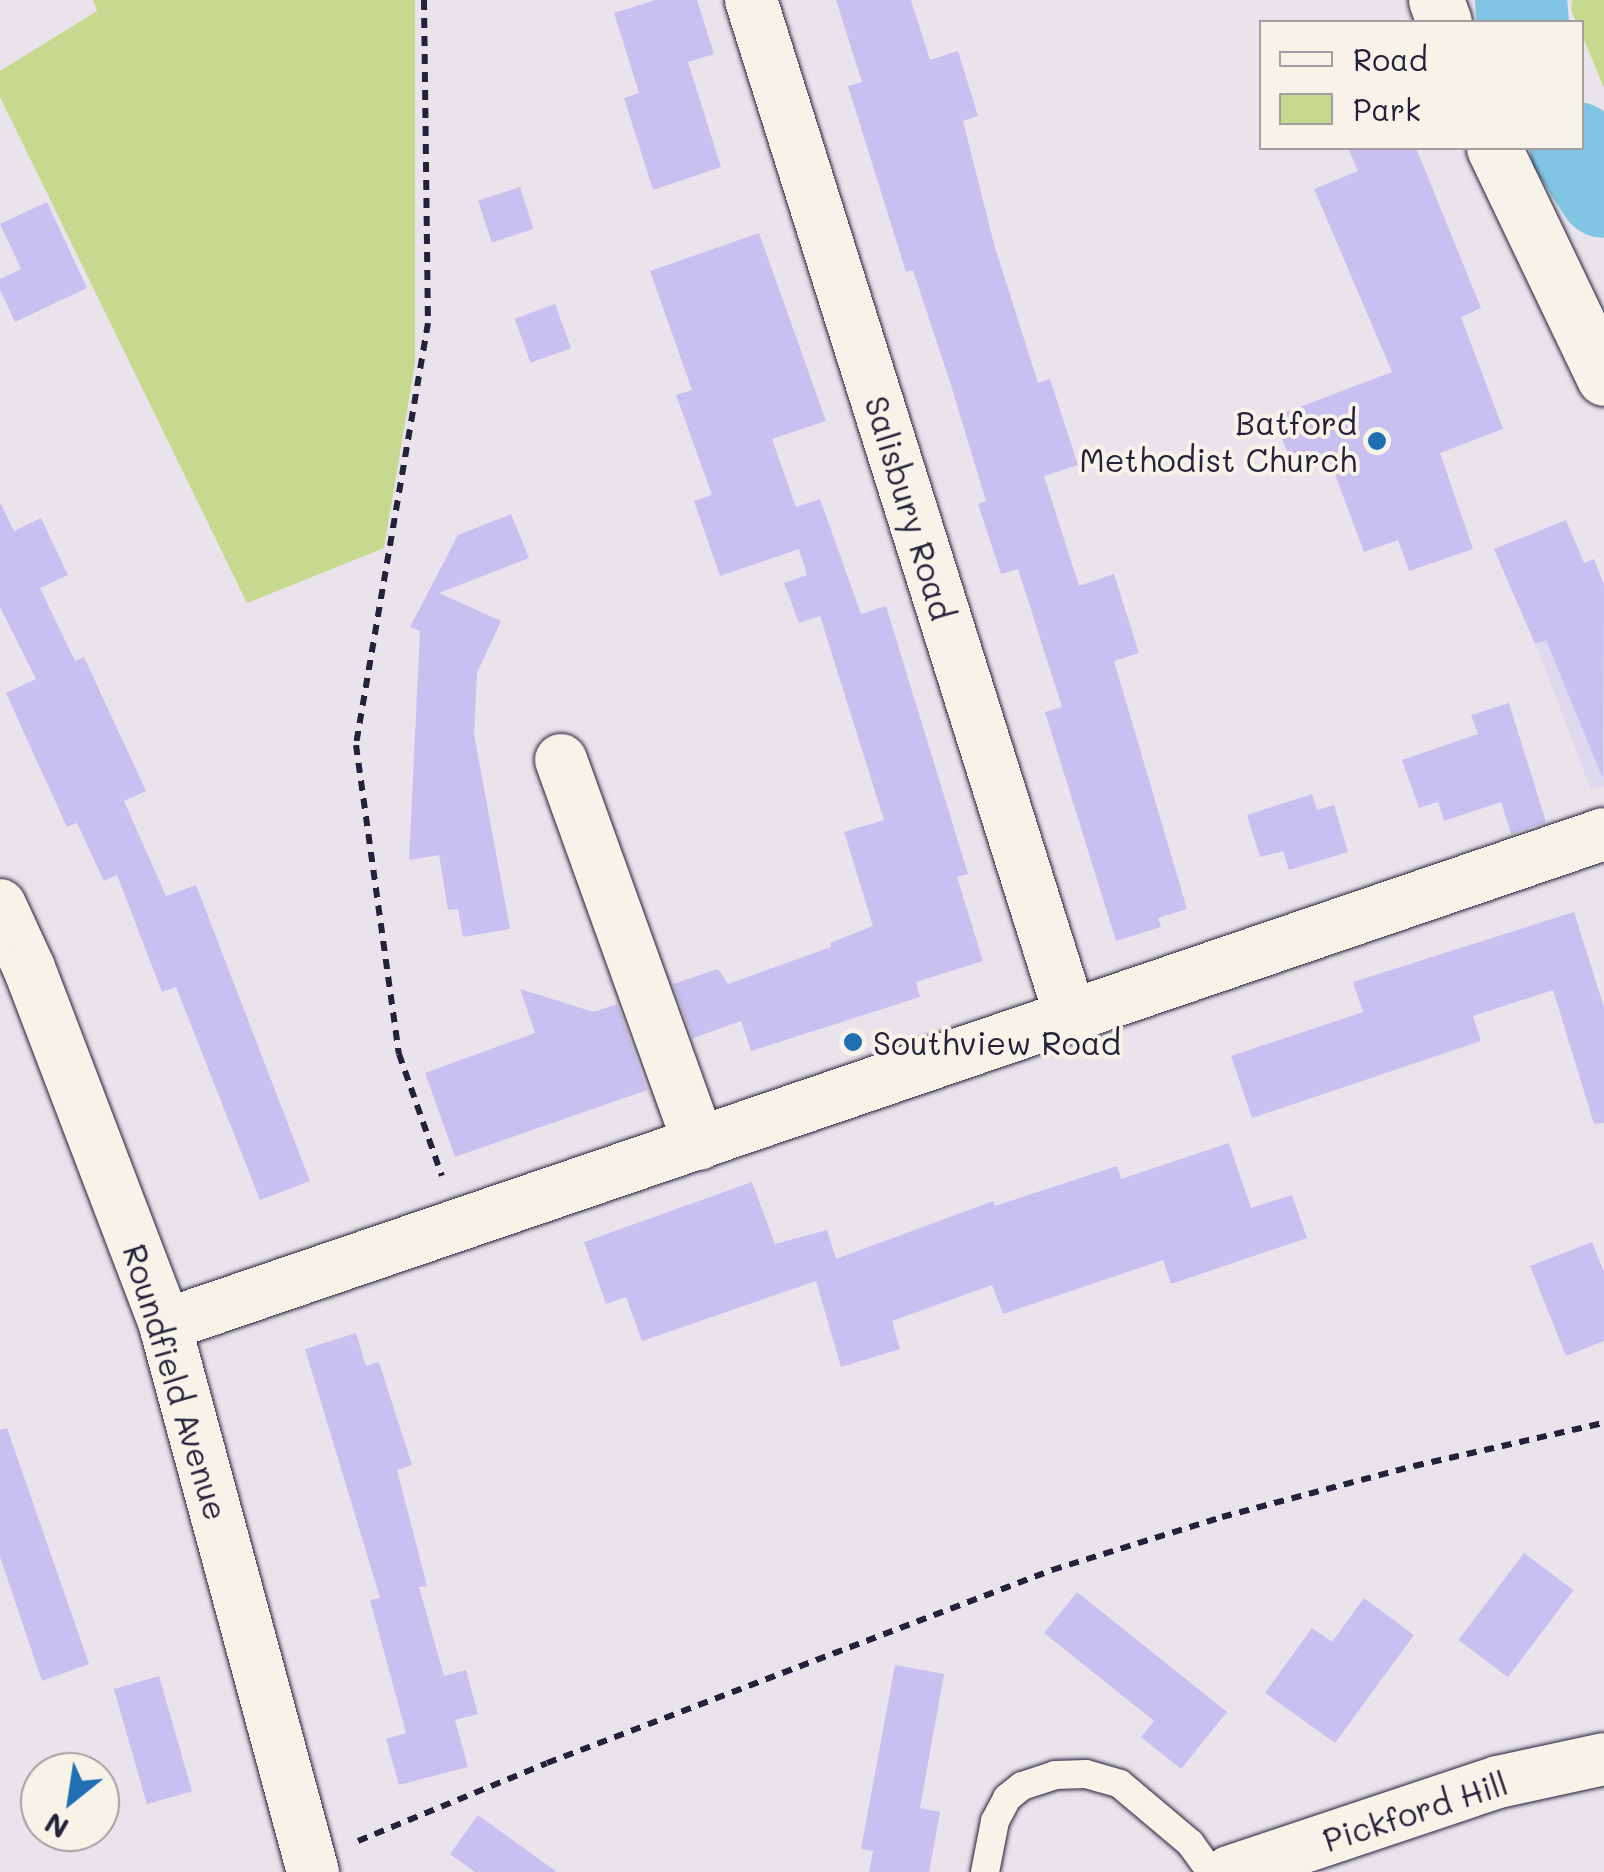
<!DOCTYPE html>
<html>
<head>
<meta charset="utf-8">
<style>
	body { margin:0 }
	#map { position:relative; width:1604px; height:1872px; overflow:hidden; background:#e9e4eb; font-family:Mali,sans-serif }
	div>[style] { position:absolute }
	.built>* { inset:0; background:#dfd9ed }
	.green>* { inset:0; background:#c6d98e }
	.river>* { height:92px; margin:-46px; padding:0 46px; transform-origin:46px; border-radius:46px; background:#82c4e3 }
	.building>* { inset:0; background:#c9c0f2; transform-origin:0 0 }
	.path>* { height:6px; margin-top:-3px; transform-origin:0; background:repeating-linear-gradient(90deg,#22223b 0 10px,transparent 0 18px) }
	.roads { filter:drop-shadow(0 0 2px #22223b) drop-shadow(0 0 2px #22223b) }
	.service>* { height:28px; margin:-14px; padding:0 14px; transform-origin:14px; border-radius:14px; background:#f7f3e8 }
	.minor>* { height:52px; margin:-26px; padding:0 26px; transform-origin:26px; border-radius:26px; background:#f7f3e8 }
	.secondary>* { height:55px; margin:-27.5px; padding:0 27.5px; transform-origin:27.5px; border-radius:27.5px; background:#f7f3e8 }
	.dots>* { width:28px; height:28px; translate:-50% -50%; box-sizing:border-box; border:5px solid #f7f3e8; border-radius:50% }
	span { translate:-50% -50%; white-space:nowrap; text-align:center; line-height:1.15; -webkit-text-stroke:8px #f7f3e8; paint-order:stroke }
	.poi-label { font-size:32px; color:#22223b }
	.right { translate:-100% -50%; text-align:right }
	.left { translate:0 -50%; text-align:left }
	.street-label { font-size:32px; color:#22223b }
	.legend { position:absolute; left:1259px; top:20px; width:325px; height:130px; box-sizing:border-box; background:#f7f3e8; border:2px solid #a29fa3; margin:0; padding:12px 18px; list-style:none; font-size:30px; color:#22223b }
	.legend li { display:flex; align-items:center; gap:20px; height:50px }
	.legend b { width:50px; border:2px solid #a29fa3 }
	.north { position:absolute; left:20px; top:1752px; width:100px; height:100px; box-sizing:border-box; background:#f7f3e8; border:2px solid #a29fa3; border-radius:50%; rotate:210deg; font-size:28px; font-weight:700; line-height:40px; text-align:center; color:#22223b }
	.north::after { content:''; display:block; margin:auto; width:35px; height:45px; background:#1f6fb2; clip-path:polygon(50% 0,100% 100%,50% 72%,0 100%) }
</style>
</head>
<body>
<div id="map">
	<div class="built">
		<i style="clip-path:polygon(1604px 609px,1604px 786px,1591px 790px,1533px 637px)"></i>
	</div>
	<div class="green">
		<i style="clip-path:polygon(93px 0,415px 0,415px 363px,384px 548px,247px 603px,0 97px,0 71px,97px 11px)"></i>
		<i style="clip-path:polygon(1572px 0,1604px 0,1604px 88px,1582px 35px,1582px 22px,1576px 22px,1571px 10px)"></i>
	</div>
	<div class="river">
		<i style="left:1521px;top:0;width:22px;rotate:85deg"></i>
		<i style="left:1576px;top:148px;width:52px;rotate:57.5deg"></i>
	</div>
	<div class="building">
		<i style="clip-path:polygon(656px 0,697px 0,714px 54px,688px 62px,721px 167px,653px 190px,624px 98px,639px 93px,614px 13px)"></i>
		<i style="clip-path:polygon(836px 0,911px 0,930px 60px,958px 51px,978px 116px,963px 121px,994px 244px,1038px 383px,1050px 379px,1078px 465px,1044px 476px,1079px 586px,1114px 574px,1139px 653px,1114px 661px,1187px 909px,1158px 918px,1161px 927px,1116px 941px,1045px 712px,1062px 707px,1018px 569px,1001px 574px,978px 504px,986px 501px,949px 379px,913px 270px,906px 272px,848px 86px,862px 82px)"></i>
		<i style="clip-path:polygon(1348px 148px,1416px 148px,1481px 308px,1461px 317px,1503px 429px,1440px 453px,1473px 549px,1409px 571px,1398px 540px,1364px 552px,1327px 453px,1293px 466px,1273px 417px,1392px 372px,1314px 189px,1358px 171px)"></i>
		<i style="left:520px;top:187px;width:44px;height:44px;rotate:72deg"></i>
		<i style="clip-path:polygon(47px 202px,87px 288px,15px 322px,0 290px,0 279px,21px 269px,0 224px)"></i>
		<i style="clip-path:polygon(759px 233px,826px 421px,772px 439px,796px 507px,820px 499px,861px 614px,886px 606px,968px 874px,957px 877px,983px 961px,916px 982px,920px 997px,751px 1051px,741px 1021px,693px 1038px,673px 984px,718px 969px,728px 984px,831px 947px,830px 943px,873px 926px,844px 832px,884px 820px,820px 616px,799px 623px,784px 583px,807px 575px,799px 549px,720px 576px,694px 501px,712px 495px,676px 395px,692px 390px,650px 271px)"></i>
		<i style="left:555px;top:304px;width:47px;height:43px;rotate:70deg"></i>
		<i style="clip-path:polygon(0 502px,14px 531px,41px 518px,68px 575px,40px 588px,75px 661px,84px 657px,146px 791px,124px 801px,166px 896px,196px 885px,310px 1181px,260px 1200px,176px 987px,162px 992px,117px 875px,104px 881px,77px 823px,67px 827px,40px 768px,6px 693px,36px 679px,0 607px)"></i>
		<i style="clip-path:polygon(511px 514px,529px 558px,439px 593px,501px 621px,477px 673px,474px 734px,510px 929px,463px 937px,458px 909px,448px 910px,439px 855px,409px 860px,420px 631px,410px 627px,458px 535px)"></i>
		<i style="clip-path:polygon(1566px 520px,1584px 563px,1594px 559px,1604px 585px,1603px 779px,1546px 640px,1535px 644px,1494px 549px)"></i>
		<i style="clip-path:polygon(1509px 703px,1546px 822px,1511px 834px,1501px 802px,1444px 821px,1438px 802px,1419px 808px,1402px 760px,1478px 734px,1471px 715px)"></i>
		<i style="clip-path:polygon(1312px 794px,1317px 810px,1334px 805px,1348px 852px,1289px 870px,1283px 851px,1260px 857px,1247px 815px)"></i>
		<i style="clip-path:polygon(1574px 912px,1604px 1007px,1604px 1123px,1594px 1124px,1553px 990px,1473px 1016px,1481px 1041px,1252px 1118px,1231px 1056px,1363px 1012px,1353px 982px)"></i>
		<i style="clip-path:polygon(520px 989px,594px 1012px,617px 1004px,647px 1090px,455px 1157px,425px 1073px,535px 1033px)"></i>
		<i style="clip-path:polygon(1229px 1143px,1251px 1208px,1292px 1195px,1307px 1238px,1171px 1284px,1163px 1260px,1003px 1314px,992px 1285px,892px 1321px,900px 1349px,841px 1367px,816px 1281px,642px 1341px,626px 1297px,606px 1304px,584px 1242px,752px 1182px,775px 1244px,827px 1230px,836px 1259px,993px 1201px,995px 1206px,1117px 1166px,1121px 1179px)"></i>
		<i style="clip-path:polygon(1592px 1242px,1604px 1272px,1604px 1341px,1566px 1356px,1530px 1266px)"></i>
		<i style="clip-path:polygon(356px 1333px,366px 1366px,379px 1362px,412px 1465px,397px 1470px,427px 1586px,419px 1587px,444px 1676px,466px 1670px,478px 1714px,455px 1720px,468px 1767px,399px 1785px,386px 1739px,406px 1733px,370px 1600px,380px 1598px,305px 1349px)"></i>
		<i style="clip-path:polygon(7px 1428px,89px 1664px,42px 1681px,0 1557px,0 1430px)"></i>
		<i style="left:1524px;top:1553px;width:62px;height:109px;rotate:37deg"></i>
		<i style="clip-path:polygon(1077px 1592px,1227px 1712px,1181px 1769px,1141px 1737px,1154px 1721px,1044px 1633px)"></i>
		<i style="clip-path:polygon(1364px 1598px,1414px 1635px,1335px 1743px,1265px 1693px,1312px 1628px,1332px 1642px)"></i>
		<i style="clip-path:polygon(895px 1665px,944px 1674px,920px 1808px,940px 1812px,929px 1872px,869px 1872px,873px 1851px,861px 1849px)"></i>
		<i style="left:159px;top:1676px;width:120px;height:47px;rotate:74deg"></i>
		<i style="clip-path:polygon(478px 1815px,557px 1872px,475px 1872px,450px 1854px)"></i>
	</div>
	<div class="path">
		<i style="left:424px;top:0;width:323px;rotate:89.3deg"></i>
		<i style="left:428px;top:323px;width:428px;rotate:99.7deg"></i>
		<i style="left:356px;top:745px;width:312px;rotate:82.1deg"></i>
		<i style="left:399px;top:1054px;width:129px;rotate:70.6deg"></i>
		<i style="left:358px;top:1841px;width:204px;rotate:-22.4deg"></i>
		<i style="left:547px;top:1763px;width:541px;rotate:-20.92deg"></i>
		<i style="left:1052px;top:1570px;width:178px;rotate:-17.3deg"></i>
		<i style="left:1222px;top:1517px;width:199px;rotate:-14.9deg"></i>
		<i style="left:1414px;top:1466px;width:195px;rotate:-12.8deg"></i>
	</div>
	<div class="roads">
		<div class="service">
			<i style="left:985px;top:1872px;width:52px;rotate:-78.9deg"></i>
			<i style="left:995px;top:1821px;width:26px;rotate:-62deg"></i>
			<i style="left:1007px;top:1798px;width:19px;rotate:-39deg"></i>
			<i style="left:1022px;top:1786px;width:35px;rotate:-18deg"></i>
			<i style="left:1055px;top:1775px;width:31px;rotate:-2deg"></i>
			<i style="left:1086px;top:1774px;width:35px;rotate:16deg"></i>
			<i style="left:1120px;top:1784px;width:92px;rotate:40.1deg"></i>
			<i style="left:1190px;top:1843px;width:36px;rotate:54deg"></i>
		</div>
		<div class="minor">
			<i style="left:751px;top:0;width:1064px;rotate:72.55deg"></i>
			<i style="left:561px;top:760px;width:408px;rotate:70.2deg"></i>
			<i style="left:0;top:905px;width:69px;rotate:65.3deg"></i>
			<i style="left:29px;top:968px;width:382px;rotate:69.1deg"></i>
			<i style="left:165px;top:1325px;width:567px;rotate:74.86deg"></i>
			<i style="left:165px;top:1325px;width:1520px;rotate:-18.84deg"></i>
			<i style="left:1229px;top:1872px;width:284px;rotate:-18.5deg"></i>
			<i style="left:1498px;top:1782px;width:108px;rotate:-12.2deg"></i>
		</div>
		<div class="secondary">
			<i style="left:1436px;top:0;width:23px;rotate:70deg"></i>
			<i style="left:1494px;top:148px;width:255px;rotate:64.4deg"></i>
		</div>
	</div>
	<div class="dots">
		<i style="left:1377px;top:441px;background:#1f6fb2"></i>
		<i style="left:853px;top:1042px;background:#1f6fb2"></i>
	</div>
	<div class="poi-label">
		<span class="right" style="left:1357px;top:441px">Batford<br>Methodist Church</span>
		<span class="left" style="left:873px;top:1042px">Southview Road</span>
	</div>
	<div class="street-label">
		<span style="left:910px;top:508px;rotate:73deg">Salisbury Road</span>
		<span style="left:176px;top:1382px;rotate:73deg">Roundfield Avenue</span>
		<span style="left:1415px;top:1811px;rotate:-18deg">Pickford Hill</span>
	</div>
	<ul class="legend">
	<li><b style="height:12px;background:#f7f3e8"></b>Road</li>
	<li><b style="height:28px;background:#c6d98e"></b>Park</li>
	</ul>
	<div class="north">N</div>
</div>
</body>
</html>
